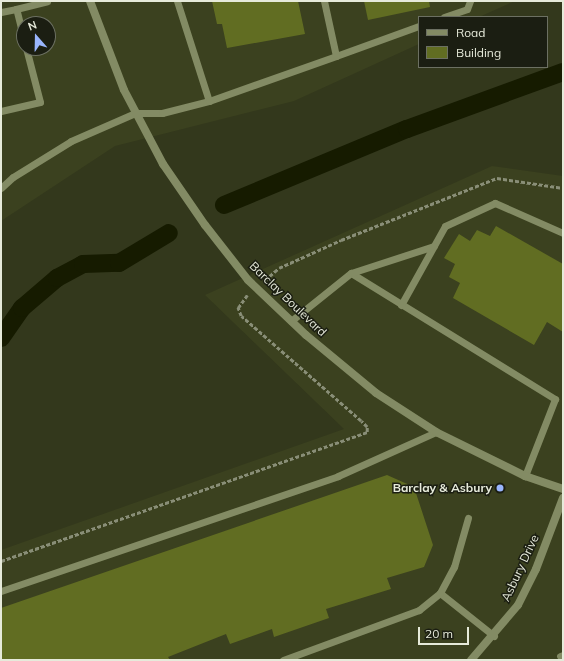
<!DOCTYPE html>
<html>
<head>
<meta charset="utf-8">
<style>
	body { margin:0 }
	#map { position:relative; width:564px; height:661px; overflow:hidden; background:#33381c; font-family:Mulish,sans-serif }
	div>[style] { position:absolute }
	.built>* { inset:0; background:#3b411f }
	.canal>* { height:18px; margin:-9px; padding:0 9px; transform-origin:9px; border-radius:9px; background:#161b00 }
	.building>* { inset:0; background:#616d22 }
	.path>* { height:2.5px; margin-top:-1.25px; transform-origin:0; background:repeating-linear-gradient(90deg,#898e77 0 4px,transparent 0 6px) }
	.service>* { height:7px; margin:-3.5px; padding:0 3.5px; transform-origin:3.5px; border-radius:3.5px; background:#838b64 }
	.minor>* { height:8px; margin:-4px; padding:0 4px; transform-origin:4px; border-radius:4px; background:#838b64 }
	.tertiary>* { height:8px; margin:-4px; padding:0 4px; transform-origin:4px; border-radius:4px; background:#838b64 }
	.dots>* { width:11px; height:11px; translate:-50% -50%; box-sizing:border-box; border:2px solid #1b1e12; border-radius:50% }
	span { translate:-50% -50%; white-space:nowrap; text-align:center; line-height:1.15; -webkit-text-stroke:3px #1b1e12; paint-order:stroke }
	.street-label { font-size:12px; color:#e6eada }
	.poi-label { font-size:12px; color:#e6eada; font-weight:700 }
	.right { translate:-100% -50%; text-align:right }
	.frame { position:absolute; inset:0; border:2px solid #e6eada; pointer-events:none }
	.legend { position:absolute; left:418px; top:16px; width:130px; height:52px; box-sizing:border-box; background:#1b1e12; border:1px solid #6c7062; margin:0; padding:5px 7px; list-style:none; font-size:12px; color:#e6eada }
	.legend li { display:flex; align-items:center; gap:8px; height:20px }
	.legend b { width:20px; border:1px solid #6c7062 }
	.north { position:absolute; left:16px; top:16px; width:40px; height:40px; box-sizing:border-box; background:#1b1e12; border:1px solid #6c7062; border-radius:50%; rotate:340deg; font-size:11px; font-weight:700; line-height:16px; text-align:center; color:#e6eada }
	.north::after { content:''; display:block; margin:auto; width:14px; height:18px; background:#99b5fd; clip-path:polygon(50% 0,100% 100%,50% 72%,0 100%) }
	.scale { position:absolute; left:418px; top:627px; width:51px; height:18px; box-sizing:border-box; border:2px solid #e6eada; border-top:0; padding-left:5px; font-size:12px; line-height:14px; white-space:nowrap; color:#e6eada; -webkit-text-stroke:3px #1b1e12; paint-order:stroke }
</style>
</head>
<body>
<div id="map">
	<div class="built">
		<i style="clip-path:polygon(evenodd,1px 1px,515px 1px,479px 17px,419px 17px,419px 44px,294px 101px,115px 146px,1px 221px,1px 1px,24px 24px,48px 24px,48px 48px,24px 48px,24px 24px)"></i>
		<i style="clip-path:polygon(492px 166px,563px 176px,563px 660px,1px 660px,1px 550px,344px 429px,205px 295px)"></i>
	</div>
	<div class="canal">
		<i style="left:224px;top:205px;width:198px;rotate:-22.6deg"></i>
		<i style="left:407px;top:129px;width:166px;rotate:-20.1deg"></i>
		<i style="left:1px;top:338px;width:37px;rotate:-55deg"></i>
		<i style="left:22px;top:308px;width:46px;rotate:-40.6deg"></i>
		<i style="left:57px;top:278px;width:30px;rotate:-28deg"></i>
		<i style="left:83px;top:264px;width:36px;rotate:-2deg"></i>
		<i style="left:119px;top:263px;width:58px;rotate:-31deg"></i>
	</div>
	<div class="building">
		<i style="clip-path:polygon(212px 1px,298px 1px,305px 34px,227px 48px,222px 24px,217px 24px)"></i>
		<i style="clip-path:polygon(364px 1px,429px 1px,430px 7px,368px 20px)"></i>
		<i style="clip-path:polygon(496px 226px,563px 264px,563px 332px,547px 322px,534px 345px,453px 298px,460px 283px,449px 277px,455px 264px,444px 258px,459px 234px,470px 241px,477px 230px,490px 236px)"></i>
		<i style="clip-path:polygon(387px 475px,414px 487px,433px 545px,424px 567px,387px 578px,391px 589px,326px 609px,329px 618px,274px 637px,272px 629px,230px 644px,226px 634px,168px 657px,170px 660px,1px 660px,1px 608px)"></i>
	</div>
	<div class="path">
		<i style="left:265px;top:280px;width:18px;rotate:-41deg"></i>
		<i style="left:279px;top:268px;width:68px;rotate:-24.3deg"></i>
		<i style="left:341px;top:240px;width:168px;rotate:-21.7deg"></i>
		<i style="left:497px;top:178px;width:67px;rotate:8.6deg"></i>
		<i style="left:1px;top:561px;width:388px;rotate:-19.4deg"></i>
		<i style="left:367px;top:432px;width:5px;rotate:-90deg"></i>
		<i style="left:367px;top:427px;width:8px;rotate:-135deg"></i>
		<i style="left:361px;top:421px;width:159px;rotate:-138.8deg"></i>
		<i style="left:241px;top:316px;width:9px;rotate:-111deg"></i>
		<i style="left:238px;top:308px;width:16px;rotate:-55deg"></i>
	</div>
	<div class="service">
		<i style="left:177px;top:1px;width:105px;rotate:72.3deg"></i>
		<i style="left:1px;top:12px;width:15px;rotate:-11deg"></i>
		<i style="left:444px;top:17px;width:24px;rotate:-19deg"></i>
		<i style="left:467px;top:9px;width:9px;rotate:-69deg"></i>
		<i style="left:24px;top:40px;width:32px;rotate:-104deg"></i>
		<i style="left:16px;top:9px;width:32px;rotate:-14deg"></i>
		<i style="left:336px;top:56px;width:88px;rotate:-19.9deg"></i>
		<i style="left:1px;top:111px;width:40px;rotate:-13deg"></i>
		<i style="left:40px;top:102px;width:56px;rotate:-104.5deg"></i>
		<i style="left:1px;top:188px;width:16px;rotate:-43deg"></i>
		<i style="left:13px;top:177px;width:68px;rotate:-31.8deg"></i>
		<i style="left:71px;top:141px;width:70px;rotate:-23.6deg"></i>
		<i style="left:135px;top:113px;width:27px"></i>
		<i style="left:162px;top:113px;width:49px;rotate:-14.3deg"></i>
		<i style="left:209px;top:101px;width:135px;rotate:-19.5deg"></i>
		<i style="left:336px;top:56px;width:56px;rotate:-102.3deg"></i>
		<i style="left:351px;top:273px;width:240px;rotate:31.7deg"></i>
		<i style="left:555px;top:399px;width:83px;rotate:111.3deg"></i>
		<i style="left:401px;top:305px;width:90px;rotate:-60.9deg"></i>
		<i style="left:445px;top:226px;width:55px;rotate:-24.7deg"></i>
		<i style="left:495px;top:203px;width:74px;rotate:23.8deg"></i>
		<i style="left:291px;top:321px;width:77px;rotate:-38.7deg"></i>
		<i style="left:351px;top:273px;width:87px;rotate:-18deg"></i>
		<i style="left:1px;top:591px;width:356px;rotate:-18.8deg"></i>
		<i style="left:338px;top:476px;width:107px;rotate:-24.2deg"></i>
		<i style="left:440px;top:593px;width:69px;rotate:38.5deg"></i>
		<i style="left:560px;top:656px;width:3px;rotate:-18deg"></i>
		<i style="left:283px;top:660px;width:145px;rotate:-20.2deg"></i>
		<i style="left:419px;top:610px;width:27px;rotate:-39deg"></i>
		<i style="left:440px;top:593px;width:30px;rotate:-62deg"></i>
		<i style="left:454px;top:567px;width:51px;rotate:-74.1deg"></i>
	</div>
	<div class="minor">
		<i style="left:471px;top:660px;width:72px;rotate:-49.5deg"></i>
		<i style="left:518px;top:605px;width:40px;rotate:-63.4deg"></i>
		<i style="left:536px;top:569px;width:76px;rotate:-69.2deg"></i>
	</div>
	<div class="tertiary">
		<i style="left:90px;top:1px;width:95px;rotate:69.1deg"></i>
		<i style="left:124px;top:90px;width:84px;rotate:62.2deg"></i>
		<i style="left:163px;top:164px;width:74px;rotate:55.5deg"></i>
		<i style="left:205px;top:225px;width:70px;rotate:52deg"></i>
		<i style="left:248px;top:280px;width:80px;rotate:43.5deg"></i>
		<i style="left:306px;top:335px;width:91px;rotate:39.6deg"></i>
		<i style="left:376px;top:393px;width:72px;rotate:33deg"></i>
		<i style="left:436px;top:432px;width:99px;rotate:26.3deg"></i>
		<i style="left:525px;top:476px;width:40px;rotate:18.9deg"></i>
	</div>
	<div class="dots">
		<i style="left:500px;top:488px;background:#99b5fd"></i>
	</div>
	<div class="street-label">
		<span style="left:288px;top:299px;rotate:44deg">Barclay Boulevard</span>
		<span style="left:520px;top:568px;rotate:-65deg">Asbury Drive</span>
	</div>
	<div class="poi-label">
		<span class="right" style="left:492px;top:488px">Barclay &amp; Asbury</span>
	</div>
	<div class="frame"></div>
	<ul class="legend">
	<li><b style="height:5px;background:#838b64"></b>Road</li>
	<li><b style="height:11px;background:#616d22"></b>Building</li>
	</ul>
	<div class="north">N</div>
	<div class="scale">20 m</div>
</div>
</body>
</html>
